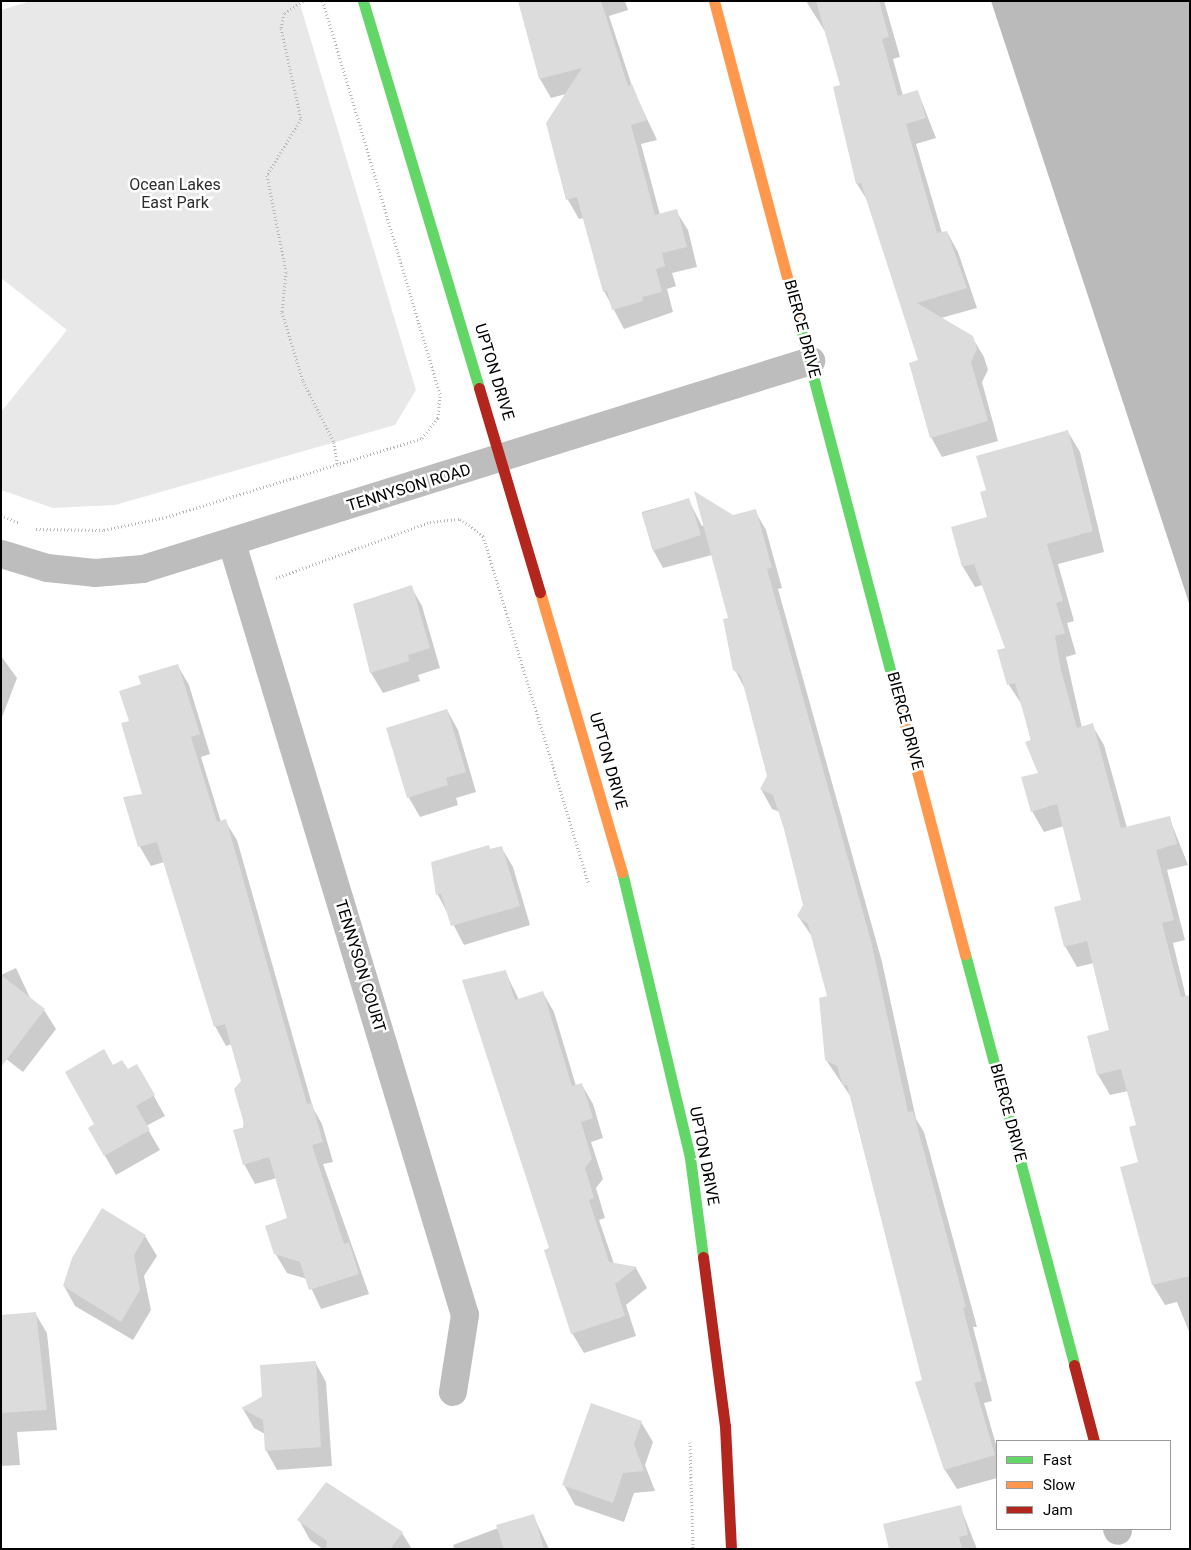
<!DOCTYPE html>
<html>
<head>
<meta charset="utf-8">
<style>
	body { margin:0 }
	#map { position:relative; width:1191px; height:1550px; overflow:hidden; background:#fff; font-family:Roboto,sans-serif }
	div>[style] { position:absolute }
	.green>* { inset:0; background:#e8e8e8 }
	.water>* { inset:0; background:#bababa }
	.shadow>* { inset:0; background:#0003 }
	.building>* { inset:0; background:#dcdcdc; transform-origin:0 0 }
	.path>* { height:3px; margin-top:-1.5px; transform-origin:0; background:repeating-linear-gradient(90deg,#b8b8b8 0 1px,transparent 0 3.5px) }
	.street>* { height:28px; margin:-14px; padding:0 14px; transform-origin:14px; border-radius:14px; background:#bdbdbd }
	.fast>* { height:11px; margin:-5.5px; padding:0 5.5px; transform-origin:5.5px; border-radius:5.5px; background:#63d668 }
	.slow>* { height:11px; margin:-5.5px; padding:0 5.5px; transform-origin:5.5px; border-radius:5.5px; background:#ff974d }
	.jam>* { height:11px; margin:-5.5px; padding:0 5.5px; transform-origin:5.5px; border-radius:5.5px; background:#b3261e }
	span { translate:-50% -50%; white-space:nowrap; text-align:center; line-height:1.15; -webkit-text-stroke:5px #fff; paint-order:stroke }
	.park-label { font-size:16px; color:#2d2d2d }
	.street-label { font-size:16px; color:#000 }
	.frame { position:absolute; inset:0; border:2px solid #000; pointer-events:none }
	.legend { position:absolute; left:996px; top:1440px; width:175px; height:90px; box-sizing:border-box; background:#fff; border:1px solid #999; margin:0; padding:6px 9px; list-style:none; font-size:15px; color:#000 }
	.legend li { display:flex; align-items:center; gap:10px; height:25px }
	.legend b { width:25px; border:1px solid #999 }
</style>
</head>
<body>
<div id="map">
	<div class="green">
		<i style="clip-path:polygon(31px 1px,299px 1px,416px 390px,395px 425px,115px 505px,53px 508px,1px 490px,1px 412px,67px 330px,1px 278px,1px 10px)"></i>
	</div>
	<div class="water">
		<i style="clip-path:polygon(991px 1px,1190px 1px,1190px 606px)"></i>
	</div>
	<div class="shadow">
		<i style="clip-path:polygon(519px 1px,625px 1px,628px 10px,609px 16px,633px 89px,657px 140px,641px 144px,660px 215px,676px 211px,688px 230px,697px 267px,672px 273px,676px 286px,667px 289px,673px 312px,624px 329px,604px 291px,584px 218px,579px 219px,568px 200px,547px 123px,566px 94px,551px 98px,540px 79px)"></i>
		<i style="clip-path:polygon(806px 1px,884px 1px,900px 57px,893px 59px,903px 96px,918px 92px,936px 138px,916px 144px,942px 233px,947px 232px,958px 252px,977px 308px,941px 318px,972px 337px,984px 357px,988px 370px,982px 382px,998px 441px,942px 457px,931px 437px,919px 361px,869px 203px,857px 184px,841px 86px,826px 33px)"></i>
		<i style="clip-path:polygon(1068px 432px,1080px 452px,1104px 552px,1058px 564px,1074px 621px,1067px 623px,1076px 654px,1066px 657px,1082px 728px,1092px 725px,1104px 745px,1127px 828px,1169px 817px,1188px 865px,1167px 870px,1185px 940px,1173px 943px,1186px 997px,1190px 996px,1190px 1334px,1177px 1302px,1165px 1305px,1153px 1285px,1122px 1168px,1139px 1163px,1137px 1126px,1128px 1091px,1110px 1095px,1098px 1075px,1111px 1031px,1094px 963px,1077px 967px,1065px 946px,1083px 901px,1064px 826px,1044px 832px,1032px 811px,1039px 773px,1022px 705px,1009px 685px,998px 651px,1006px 649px,983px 585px,975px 587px,963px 567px,989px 518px,988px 491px)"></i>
		<i style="clip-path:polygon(688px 499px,702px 526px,755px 511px,766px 530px,782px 588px,778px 589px,882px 962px,916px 1119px,924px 1132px,977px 1327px,973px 1327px,992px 1401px,984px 1403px,997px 1448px,997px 1478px,957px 1489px,945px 1470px,917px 1382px,923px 1381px,853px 1100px,826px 1060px,829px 997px,813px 938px,798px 916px,805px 905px,780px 812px,772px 809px,761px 789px,769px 776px,745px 689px,735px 670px,730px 619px,712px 555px,663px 568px,652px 548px,642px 512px)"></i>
		<i style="clip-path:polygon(411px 587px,422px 606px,440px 668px,418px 675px,420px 681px,383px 693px,371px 673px,354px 604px)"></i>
		<i style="clip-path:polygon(1px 656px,17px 678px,1px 720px)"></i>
		<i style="clip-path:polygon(178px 666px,189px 685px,210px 754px,201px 757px,221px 822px,225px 821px,237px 840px,313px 1108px,322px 1124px,333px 1162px,323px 1164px,369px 1294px,321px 1309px,307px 1279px,287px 1273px,275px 1253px,289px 1219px,277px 1178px,255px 1184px,244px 1164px,243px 1081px,232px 1044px,226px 1046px,215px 1026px,164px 862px,151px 866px,140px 847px,125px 798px,143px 794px,130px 722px,142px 685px)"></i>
		<i style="clip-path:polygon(447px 710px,458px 730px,476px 792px,456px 798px,458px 805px,420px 817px,409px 798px,388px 728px)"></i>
		<i style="clip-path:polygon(501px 847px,513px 867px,530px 925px,464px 945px,438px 895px,433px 862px)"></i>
		<i style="clip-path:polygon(16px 968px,31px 1000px,44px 1010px,56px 1029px,23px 1072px,1px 1055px,1px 975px)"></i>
		<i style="clip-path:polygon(505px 971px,519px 1000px,543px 993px,554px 1012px,576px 1086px,582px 1085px,593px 1104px,603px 1138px,591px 1142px,603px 1179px,596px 1188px,605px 1218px,599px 1220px,614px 1264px,636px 1268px,647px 1288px,626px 1305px,636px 1336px,584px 1353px,572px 1333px,551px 1249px)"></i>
		<i style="clip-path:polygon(137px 1066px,165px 1116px,146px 1126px,160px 1150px,116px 1175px,89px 1128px,96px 1124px,113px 1067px,128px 1071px)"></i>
		<i style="clip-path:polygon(145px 1236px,157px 1256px,144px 1276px,151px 1310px,133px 1340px,75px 1306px,64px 1286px)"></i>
		<i style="clip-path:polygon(35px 1313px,47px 1333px,57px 1430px,17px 1432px,20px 1465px,1px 1466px,1px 1317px)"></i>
		<i style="clip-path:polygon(315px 1362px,326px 1382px,332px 1466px,277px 1470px,266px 1450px,265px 1434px,254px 1428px,243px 1409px)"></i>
		<i style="clip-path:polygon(641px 1422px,653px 1442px,645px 1465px,655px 1491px,634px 1493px,624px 1522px,575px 1505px,564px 1485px)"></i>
		<i style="clip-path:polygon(960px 1506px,977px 1549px,890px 1549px)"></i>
		<i style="clip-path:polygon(533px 1515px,549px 1549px,454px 1549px,453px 1545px)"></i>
		<i style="clip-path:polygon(299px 1520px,402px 1533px,412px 1549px,323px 1549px,310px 1540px)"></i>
	</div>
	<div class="building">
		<i style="clip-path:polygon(518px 1px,601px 1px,628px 86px,632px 84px,647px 120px,631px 125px,655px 215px,677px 209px,687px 247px,662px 253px,665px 266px,656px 269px,662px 292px,642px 297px,643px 301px,612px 310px,607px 291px,603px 292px,577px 197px,566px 200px,546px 123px,582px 68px,539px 79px)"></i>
		<i style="clip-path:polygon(816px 1px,879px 1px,889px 37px,882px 39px,898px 96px,918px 90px,926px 118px,906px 124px,937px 233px,947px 231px,967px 288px,917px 303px,973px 336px,977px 349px,971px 362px,988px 421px,930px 438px,909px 363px,918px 360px,861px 183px,856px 184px,833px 87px,840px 85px)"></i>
		<i style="clip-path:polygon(1068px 430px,1093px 531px,1047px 544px,1063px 601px,1056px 603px,1065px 633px,1055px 636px,1061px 670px,1077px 728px,1093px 723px,1121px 828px,1170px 816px,1177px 844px,1156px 850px,1174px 920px,1162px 923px,1181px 997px,1190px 995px,1190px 1276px,1152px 1285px,1120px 1167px,1138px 1162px,1129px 1127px,1136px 1125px,1121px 1069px,1097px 1075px,1087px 1036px,1109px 1030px,1087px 941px,1064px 947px,1054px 907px,1081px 900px,1057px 804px,1031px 812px,1021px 777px,1038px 773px,1025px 742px,1031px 740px,1015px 683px,1007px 685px,997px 650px,1005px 648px,974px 564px,962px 567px,951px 527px,987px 517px,980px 492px,986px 490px,976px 456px)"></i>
		<i style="clip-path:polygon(694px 491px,733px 515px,756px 509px,772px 568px,767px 569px,871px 941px,908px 1112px,913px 1111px,966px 1307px,963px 1308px,982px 1381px,974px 1383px,995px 1455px,944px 1470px,915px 1382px,922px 1380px,847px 1085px,843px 1086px,837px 1066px,825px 1060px,819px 998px,827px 996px,808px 924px,797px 916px,803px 905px,784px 829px,773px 795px,760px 789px,767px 776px,741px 676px,733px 670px,723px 619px,728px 618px)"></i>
		<i style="left:689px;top:498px;width:39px;height:50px;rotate:72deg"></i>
		<i style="clip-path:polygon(412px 585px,430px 648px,408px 655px,409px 661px,370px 673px,353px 604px)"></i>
		<i style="clip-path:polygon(178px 664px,200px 734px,191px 737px,217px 822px,226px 819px,307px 1104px,312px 1103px,323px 1142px,312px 1145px,344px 1244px,349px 1242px,359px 1274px,309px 1290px,300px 1262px,274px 1254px,265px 1226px,287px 1218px,269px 1157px,243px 1165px,233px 1130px,245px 1127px,234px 1089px,241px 1081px,225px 1024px,214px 1027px,157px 842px,138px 847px,123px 797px,142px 794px,121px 723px,129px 721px,119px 691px,141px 684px,138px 676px)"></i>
		<i style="clip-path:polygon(447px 709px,466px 772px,446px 778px,448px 785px,407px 798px,386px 728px)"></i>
		<i style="clip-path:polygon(489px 845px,490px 849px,502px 846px,520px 906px,451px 926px,441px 894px,436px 895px,431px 862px)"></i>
		<i style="clip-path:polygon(506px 970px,515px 1000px,543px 991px,572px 1086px,582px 1083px,593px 1118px,581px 1122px,592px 1159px,585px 1168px,594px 1198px,589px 1200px,609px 1262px,637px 1267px,615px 1284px,625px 1316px,571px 1334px,544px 1250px,549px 1248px,462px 980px)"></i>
		<i style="clip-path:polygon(1px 975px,45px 1009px,1px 1067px)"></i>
		<i style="clip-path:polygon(104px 1049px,113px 1065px,122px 1060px,128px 1069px,137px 1064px,155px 1095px,136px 1106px,150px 1130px,104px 1156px,88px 1128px,94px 1124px,65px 1072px)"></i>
		<i style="clip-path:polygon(102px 1208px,146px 1235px,134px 1255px,140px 1290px,121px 1322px,63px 1286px,72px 1258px)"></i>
		<i style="clip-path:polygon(36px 1312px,47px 1410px,1px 1413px,1px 1315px)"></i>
		<i style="clip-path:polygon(316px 1361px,321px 1447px,265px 1451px,263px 1420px,241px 1408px,262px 1397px,260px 1365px)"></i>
		<i style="clip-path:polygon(591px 1403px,642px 1421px,634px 1444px,644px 1471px,623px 1473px,613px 1503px,562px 1485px)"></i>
		<i style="clip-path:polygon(326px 1482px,403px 1532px,390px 1549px,326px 1549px,327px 1541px,297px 1520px)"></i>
		<i style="clip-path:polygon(961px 1505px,968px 1535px,959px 1537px,962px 1549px,889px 1549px,883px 1524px)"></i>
		<i style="clip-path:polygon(534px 1514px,544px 1549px,504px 1549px,496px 1525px)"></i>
	</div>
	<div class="path">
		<i style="left:303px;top:1px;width:22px;rotate:148deg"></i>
		<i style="left:284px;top:13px;width:15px;rotate:101deg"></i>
		<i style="left:281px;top:28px;width:93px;rotate:77.6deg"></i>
		<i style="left:301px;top:119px;width:66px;rotate:121.3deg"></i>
		<i style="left:267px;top:175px;width:99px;rotate:78.9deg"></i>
		<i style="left:286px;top:272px;width:40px;rotate:95.7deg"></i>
		<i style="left:282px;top:312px;width:72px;rotate:73.1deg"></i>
		<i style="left:303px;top:381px;width:68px;rotate:63.1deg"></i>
		<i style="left:334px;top:442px;width:22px;rotate:82deg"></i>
		<i style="left:1px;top:515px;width:20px;rotate:24deg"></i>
		<i style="left:36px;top:529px;width:68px;rotate:0.8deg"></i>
		<i style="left:104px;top:530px;width:63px;rotate:-11.8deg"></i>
		<i style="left:166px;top:517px;width:268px;rotate:-17.1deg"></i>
		<i style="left:422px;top:438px;width:26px;rotate:-51deg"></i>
		<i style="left:438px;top:418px;width:24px;rotate:-85deg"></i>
		<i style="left:440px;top:394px;width:410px;rotate:-106.6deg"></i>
		<i style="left:276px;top:578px;width:164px;rotate:-20deg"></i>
		<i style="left:430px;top:522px;width:30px;rotate:-6deg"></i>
		<i style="left:460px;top:519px;width:29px;rotate:36deg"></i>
		<i style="left:483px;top:536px;width:364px;rotate:73.1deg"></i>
		<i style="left:690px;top:1442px;width:107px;rotate:88.4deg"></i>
	</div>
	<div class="street">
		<i style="left:232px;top:543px;width:806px;rotate:73.21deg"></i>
		<i style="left:465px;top:1315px;width:78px;rotate:98.9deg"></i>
		<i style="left:1px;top:554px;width:48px;rotate:16.9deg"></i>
		<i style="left:47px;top:568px;width:48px;rotate:5.9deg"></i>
		<i style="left:95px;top:573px;width:48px;rotate:-4.8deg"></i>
		<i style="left:143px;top:569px;width:700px;rotate:-17.3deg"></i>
		<i style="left:1117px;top:1529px;width:2px;rotate:63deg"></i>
	</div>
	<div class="fast">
		<i style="left:363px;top:1px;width:404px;rotate:73.3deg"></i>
		<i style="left:798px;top:319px;width:397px;rotate:75.3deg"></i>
		<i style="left:622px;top:872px;width:294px;rotate:76.6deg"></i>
		<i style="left:690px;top:1158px;width:100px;rotate:82.5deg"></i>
		<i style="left:965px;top:954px;width:425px;rotate:75.1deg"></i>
	</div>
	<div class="slow">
		<i style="left:714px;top:1px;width:329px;rotate:75.2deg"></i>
		<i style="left:540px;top:592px;width:292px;rotate:73.7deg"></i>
		<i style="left:899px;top:703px;width:260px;rotate:75.3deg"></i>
	</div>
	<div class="jam">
		<i style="left:479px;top:388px;width:213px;rotate:73.4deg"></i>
		<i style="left:703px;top:1257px;width:170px;rotate:82.6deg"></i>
		<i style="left:725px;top:1426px;width:123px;rotate:87.2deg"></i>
		<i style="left:1074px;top:1365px;width:79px;rotate:75.3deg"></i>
	</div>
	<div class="park-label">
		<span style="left:175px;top:194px">Ocean Lakes<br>East Park</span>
	</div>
	<div class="street-label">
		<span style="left:802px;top:329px;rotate:75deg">BIERCE DRIVE</span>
		<span style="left:494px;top:372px;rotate:73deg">UPTON DRIVE</span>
		<span style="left:409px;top:488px;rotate:-17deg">TENNYSON ROAD</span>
		<span style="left:905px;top:721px;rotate:75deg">BIERCE DRIVE</span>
		<span style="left:608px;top:761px;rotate:74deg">UPTON DRIVE</span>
		<span style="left:360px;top:966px;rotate:73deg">TENNYSON COURT</span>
		<span style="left:1008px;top:1113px;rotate:75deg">BIERCE DRIVE</span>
		<span style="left:704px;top:1156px;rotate:79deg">UPTON DRIVE</span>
	</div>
	<div class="frame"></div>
	<ul class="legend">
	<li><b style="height:6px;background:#63d668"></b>Fast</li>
	<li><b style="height:6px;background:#ff974d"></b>Slow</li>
	<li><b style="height:6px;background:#b3261e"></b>Jam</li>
	</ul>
</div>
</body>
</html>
